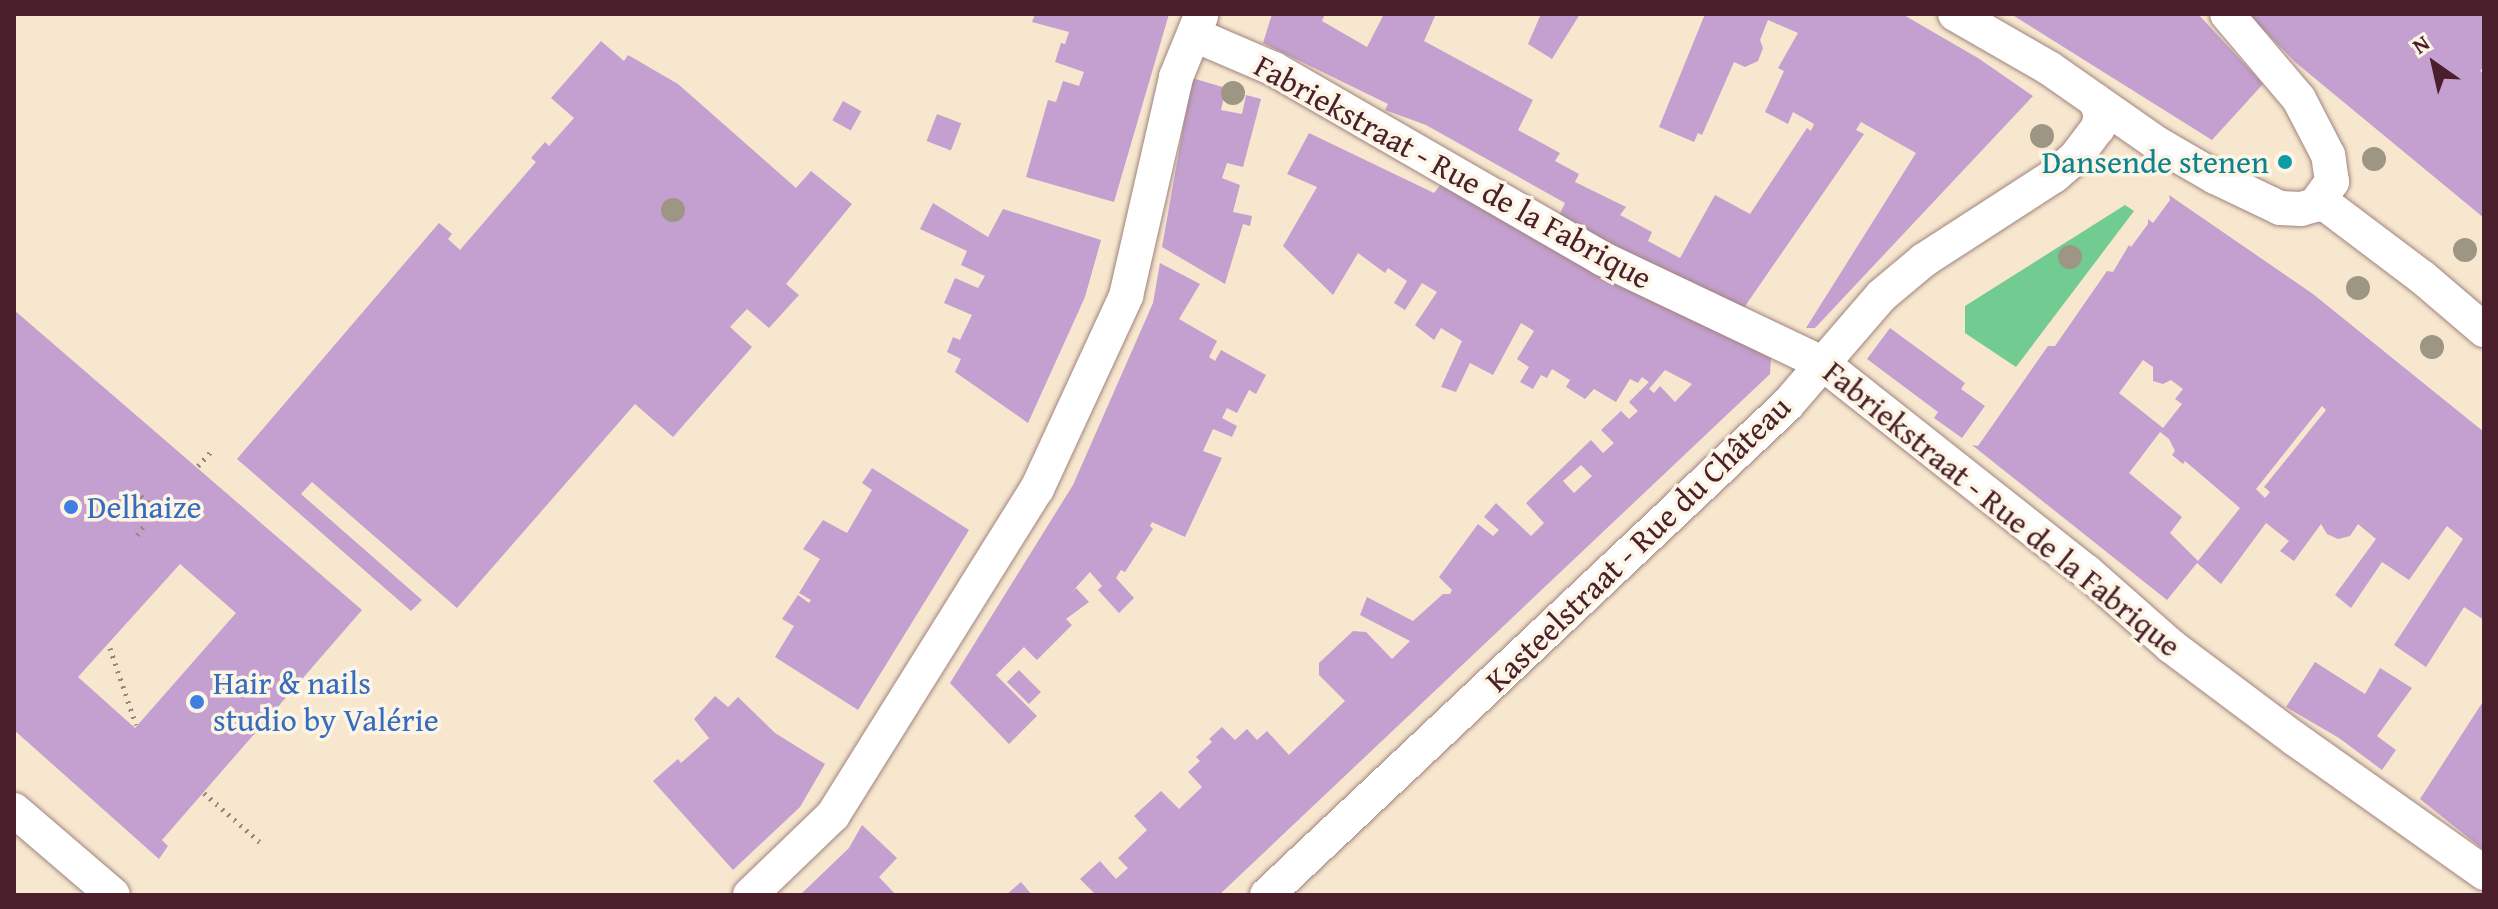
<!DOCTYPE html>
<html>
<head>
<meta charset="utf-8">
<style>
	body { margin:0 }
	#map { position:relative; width:2498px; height:909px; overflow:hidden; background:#f7e7cf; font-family:"Gentium Book Plus",serif }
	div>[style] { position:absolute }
	.green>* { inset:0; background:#72cb90 }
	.building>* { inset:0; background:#c3a0cf; transform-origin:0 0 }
	.path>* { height:5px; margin-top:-2.5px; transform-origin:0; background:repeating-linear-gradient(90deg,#a0837d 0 2px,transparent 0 8px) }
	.roads { filter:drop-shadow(0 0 2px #a0837d) drop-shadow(0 0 2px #a0837d) }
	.minor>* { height:34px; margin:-17px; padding:0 17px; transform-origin:17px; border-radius:17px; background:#fff }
	.trees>* { width:24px; height:24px; margin:-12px; border-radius:50%; background:#9e9685 }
	.dots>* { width:22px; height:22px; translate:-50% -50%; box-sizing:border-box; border:4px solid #fcf5e5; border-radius:50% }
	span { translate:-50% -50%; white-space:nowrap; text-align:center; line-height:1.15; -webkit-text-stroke:7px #fcf5e5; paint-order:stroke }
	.culture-label { font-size:32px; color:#0d838f }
	.right { translate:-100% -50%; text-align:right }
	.street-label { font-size:32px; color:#4a1f2b }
	.shop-label { font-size:32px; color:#366cbe }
	.left { translate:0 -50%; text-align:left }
	.frame { position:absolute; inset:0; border:16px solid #4a1f2b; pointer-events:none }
	.north { position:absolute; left:2394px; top:24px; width:80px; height:80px; -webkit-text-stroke:6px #fcf5e5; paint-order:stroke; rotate:326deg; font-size:22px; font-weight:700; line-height:32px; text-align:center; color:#4a1f2b }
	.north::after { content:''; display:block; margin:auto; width:28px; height:36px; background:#4a1f2b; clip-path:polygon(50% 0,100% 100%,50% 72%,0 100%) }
</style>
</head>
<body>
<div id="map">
	<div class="green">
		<i style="clip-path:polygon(2125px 205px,2134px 211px,2016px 367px,1965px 333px,1965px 306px)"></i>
	</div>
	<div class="building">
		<i style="clip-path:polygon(1035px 14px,1169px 14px,1114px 202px,1026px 177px,1048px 100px,1056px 102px,1063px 81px,1079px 86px,1084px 72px,1055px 62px,1061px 43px,1065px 44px,1069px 32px,1032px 22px)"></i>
		<i style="clip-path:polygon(1272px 14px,1325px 14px,1322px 21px,1367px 47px,1384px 14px,1435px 16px,1424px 41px,1533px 100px,1518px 130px,1560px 153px,1555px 161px,1579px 174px,1575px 182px,1626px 207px,1620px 215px,1652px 232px,1648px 241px,1680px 258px,1715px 195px,1750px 214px,1807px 128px,1811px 131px,1814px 124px,1793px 112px,1788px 124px,1765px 112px,1784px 71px,1778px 68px,1798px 33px,1768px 20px,1760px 40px,1763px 48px,1758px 61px,1745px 67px,1734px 62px,1702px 135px,1698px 133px,1694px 142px,1659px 127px,1705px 14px,1902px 14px,1978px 58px,2033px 96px,1815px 328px,1806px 328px,1916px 153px,1861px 122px,1856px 130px,1864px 134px,1741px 312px,1556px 222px,1565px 203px,1426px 125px,1385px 110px,1388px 104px,1263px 43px)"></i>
		<i style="clip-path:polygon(1541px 14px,1580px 14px,1552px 59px,1528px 44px)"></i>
		<i style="clip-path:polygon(2011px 14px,2198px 14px,2263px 84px,2212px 140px)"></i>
		<i style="clip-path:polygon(2248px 14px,2484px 14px,2484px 66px,2480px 71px,2484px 73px,2484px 218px,2295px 62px)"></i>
		<i style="clip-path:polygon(601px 41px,624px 61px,628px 55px,678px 84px,796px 188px,811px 171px,852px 204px,786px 284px,799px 295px,769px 328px,747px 309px,730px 327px,752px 347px,673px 437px,635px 404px,457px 608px,312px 482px,301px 494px,422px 600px,411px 611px,237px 459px,439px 223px,452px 234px,448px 239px,460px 250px,536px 162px,531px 158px,545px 142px,549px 146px,574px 118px,551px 98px)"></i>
		<i style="clip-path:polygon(1192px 78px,1226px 88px,1221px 110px,1242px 114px,1246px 95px,1261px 99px,1243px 167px,1227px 163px,1222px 178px,1240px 185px,1233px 212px,1252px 216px,1250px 226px,1243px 224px,1225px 284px,1162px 247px)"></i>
		<i style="left:843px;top:101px;width:21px;height:22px;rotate:29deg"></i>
		<i style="left:937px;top:114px;width:26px;height:29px;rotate:21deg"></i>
		<i style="clip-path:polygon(evenodd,1309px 133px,1434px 193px,1446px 178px,1504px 216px,1501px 220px,1771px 358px,1770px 374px,1219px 895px,1096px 895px,1080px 879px,1100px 861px,1116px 879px,1128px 868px,1118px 858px,1147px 830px,1134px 816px,1161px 791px,1179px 809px,1202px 787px,1188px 772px,1200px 761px,1196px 757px,1212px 742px,1209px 739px,1222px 727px,1235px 740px,1247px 729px,1257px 740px,1267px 731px,1289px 755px,1345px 701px,1319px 675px,1319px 663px,1353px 631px,1366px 632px,1392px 659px,1410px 641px,1360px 615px,1367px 597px,1413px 621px,1443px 594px,1450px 594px,1452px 590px,1439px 577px,1478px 524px,1493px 536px,1499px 530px,1484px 517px,1496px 503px,1531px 536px,1544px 523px,1526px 503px,1591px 440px,1603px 453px,1614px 443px,1601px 430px,1621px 411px,1629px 419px,1638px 411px,1629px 402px,1649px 382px,1642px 377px,1638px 383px,1630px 379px,1616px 402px,1594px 389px,1585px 399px,1566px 387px,1570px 380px,1552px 369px,1547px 378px,1541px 375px,1533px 389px,1520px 382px,1529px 367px,1517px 359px,1534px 331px,1521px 323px,1493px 375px,1470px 363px,1456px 392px,1441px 387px,1462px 341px,1441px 328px,1434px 340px,1415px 325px,1437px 292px,1422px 283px,1405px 310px,1394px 303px,1407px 281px,1388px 268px,1385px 273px,1358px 253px,1333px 295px,1283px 246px,1317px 187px,1287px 174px,1309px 133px,1665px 370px,1692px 384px,1675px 402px,1660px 386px,1654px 393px,1649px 389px,1665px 370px,1309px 133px,1581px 465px,1592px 476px,1574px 493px,1563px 481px,1581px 465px)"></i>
		<i style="clip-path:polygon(evenodd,2169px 195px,2313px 294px,2484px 432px,2484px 620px,2464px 607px,2426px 667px,2394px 645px,2463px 539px,2447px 526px,2409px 580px,2382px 562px,2351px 608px,2335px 595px,2376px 539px,2358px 524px,2350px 536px,2338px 539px,2327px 534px,2321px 524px,2294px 561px,2280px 551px,2289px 541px,2266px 523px,2221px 584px,2197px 563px,2167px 600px,1972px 445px,1978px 446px,2048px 346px,2055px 346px,2107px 271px,2113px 272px,2129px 245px,2131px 247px,2148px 224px,2148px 219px,2153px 223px,2170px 200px,2169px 195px,2143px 360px,2153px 367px,2153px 381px,2163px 384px,2171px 380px,2183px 389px,2175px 399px,2182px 404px,2163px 428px,2119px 393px,2143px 360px,2169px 195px,2322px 406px,2326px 410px,2264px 487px,2270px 492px,2265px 498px,2256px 489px,2322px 406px,2169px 195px,2160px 432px,2169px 439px,2175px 451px,2172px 455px,2183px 464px,2185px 461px,2240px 508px,2198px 561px,2170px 533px,2182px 517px,2129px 473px,2160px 432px)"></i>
		<i style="clip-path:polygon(933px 203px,988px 237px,1003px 209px,1101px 240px,1085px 297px,1028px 423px,955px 372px,961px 359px,947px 352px,953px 337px,960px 340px,972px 315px,944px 303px,955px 278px,978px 288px,985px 276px,961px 265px,967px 251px,920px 229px)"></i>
		<i style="clip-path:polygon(1160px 263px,1200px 284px,1179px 319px,1217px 341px,1209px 357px,1215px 361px,1221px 350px,1266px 375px,1256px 394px,1249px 390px,1237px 413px,1227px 408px,1222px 418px,1237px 426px,1232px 437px,1213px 429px,1203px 451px,1222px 458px,1185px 537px,1152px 522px,1150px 526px,1153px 529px,1125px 572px,1121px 570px,1116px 578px,1134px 598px,1119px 613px,1098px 590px,1102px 586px,1090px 572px,1070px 594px,1076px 588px,1089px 602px,1066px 619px,1072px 625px,1037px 660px,1024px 647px,996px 675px,1037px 716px,1009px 744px,950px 683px,1073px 485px,1153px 303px)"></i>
		<i style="clip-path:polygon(evenodd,14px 310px,362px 610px,162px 840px,168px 846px,159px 859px,14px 730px,14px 310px,180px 564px,236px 613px,135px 728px,78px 677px,180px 564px)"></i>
		<i style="clip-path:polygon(1890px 328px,1965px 383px,1961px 389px,1985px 406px,1962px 438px,1934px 418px,1938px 412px,1867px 359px)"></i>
		<i style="clip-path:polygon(872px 468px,969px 530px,858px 710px,775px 657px,794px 626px,782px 619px,798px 595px,809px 603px,811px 600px,799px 593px,820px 559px,803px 549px,823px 520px,847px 533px,872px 490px,862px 483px)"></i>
		<i style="clip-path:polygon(2315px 662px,2365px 694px,2380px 668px,2412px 688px,2377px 736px,2396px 750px,2382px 770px,2339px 738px,2286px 707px)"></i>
		<i style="left:1019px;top:670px;width:31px;height:17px;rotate:45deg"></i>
		<i style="clip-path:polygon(715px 696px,728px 707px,738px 697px,775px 733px,825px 764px,800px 807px,733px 870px,653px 781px,678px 759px,681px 763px,709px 738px,694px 719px)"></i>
		<i style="clip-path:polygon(2484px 700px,2484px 850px,2420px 799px)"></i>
		<i style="clip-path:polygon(862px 825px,897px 858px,879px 877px,896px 895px,800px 895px,849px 848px)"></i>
		<i style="clip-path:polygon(1021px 882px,1032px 895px,1006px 895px)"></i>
	</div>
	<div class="path">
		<i style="left:198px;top:466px;width:24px;rotate:-48deg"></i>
		<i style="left:141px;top:496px;width:23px;rotate:41deg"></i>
		<i style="left:137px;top:535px;width:11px;rotate:-52deg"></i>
		<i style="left:110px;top:648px;width:81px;rotate:71.3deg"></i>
		<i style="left:204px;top:793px;width:77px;rotate:41.3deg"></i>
	</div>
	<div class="roads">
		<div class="minor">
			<i style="left:1955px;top:14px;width:108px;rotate:29.9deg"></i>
			<i style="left:2049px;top:68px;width:133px;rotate:34.9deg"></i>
			<i style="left:2158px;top:144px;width:66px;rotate:30.1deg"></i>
			<i style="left:2215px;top:177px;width:72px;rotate:25.5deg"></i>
			<i style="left:2280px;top:208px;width:21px;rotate:3deg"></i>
			<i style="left:2301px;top:209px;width:15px;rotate:-16deg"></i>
			<i style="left:2315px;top:205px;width:29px;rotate:-54deg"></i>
			<i style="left:2332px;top:182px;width:27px;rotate:-98deg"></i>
			<i style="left:2328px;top:155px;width:63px;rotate:-117.4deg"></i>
			<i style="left:2299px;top:99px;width:111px;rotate:-130.3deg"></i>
			<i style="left:1195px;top:35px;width:86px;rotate:23.3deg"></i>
			<i style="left:1274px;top:69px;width:380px;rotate:30deg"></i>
			<i style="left:1603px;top:259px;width:242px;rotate:25.4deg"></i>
			<i style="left:1822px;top:363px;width:337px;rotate:38.3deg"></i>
			<i style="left:2087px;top:572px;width:112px;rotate:41.4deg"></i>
			<i style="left:2171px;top:646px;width:155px;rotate:36.9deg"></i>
			<i style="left:2295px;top:739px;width:232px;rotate:35.3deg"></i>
			<i style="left:2321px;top:201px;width:126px;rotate:37deg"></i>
			<i style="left:2422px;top:277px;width:82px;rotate:40.5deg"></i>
			<i style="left:14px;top:810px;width:130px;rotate:40.6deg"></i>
			<i style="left:750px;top:895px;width:115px;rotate:-43.9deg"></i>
			<i style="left:833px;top:815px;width:385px;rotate:-58deg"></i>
			<i style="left:1037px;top:489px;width:213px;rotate:-65.2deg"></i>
			<i style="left:1126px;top:296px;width:225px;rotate:-77.1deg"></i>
			<i style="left:1176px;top:77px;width:66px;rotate:-67.7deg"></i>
			<i style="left:1267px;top:895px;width:714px;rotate:-43.3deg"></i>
			<i style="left:1787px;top:405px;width:144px;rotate:-49.2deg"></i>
			<i style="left:1881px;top:296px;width:56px;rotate:-39.9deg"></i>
			<i style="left:1924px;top:260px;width:155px;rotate:-32.9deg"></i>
			<i style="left:2054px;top:176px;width:28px;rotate:-41deg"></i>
			<i style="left:2075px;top:158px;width:38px;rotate:-53deg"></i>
			<i style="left:2098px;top:128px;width:14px;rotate:-78deg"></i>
			<i style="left:2101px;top:114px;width:15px;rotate:-113deg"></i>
		</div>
	</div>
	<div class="trees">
		<i style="left:1233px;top:93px"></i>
		<i style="left:2042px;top:136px"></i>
		<i style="left:2374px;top:159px"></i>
		<i style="left:673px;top:210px"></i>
		<i style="left:2465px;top:250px"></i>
		<i style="left:2070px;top:257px"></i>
		<i style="left:2358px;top:288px"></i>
		<i style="left:2432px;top:347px"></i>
	</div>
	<div class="dots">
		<i style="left:2285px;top:162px;background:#0f9aa8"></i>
		<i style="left:71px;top:507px;background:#3f7fe0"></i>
		<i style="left:197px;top:702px;background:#3f7fe0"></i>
	</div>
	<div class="culture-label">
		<span class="right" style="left:2269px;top:162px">Dansende stenen</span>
	</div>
	<div class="street-label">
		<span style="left:1453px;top:172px;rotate:29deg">Fabriekstraat - Rue de la Fabrique</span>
		<span style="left:2002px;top:509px;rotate:39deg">Fabriekstraat - Rue de la Fabrique</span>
		<span style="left:1638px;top:544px;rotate:-44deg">Kasteelstraat - Rue du Château</span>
	</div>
	<div class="shop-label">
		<span class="left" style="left:87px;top:507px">Delhaize</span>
		<span class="left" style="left:213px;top:702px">Hair &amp; nails<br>studio by Valérie</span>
	</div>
	<div class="frame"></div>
	<div class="north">N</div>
</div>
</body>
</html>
